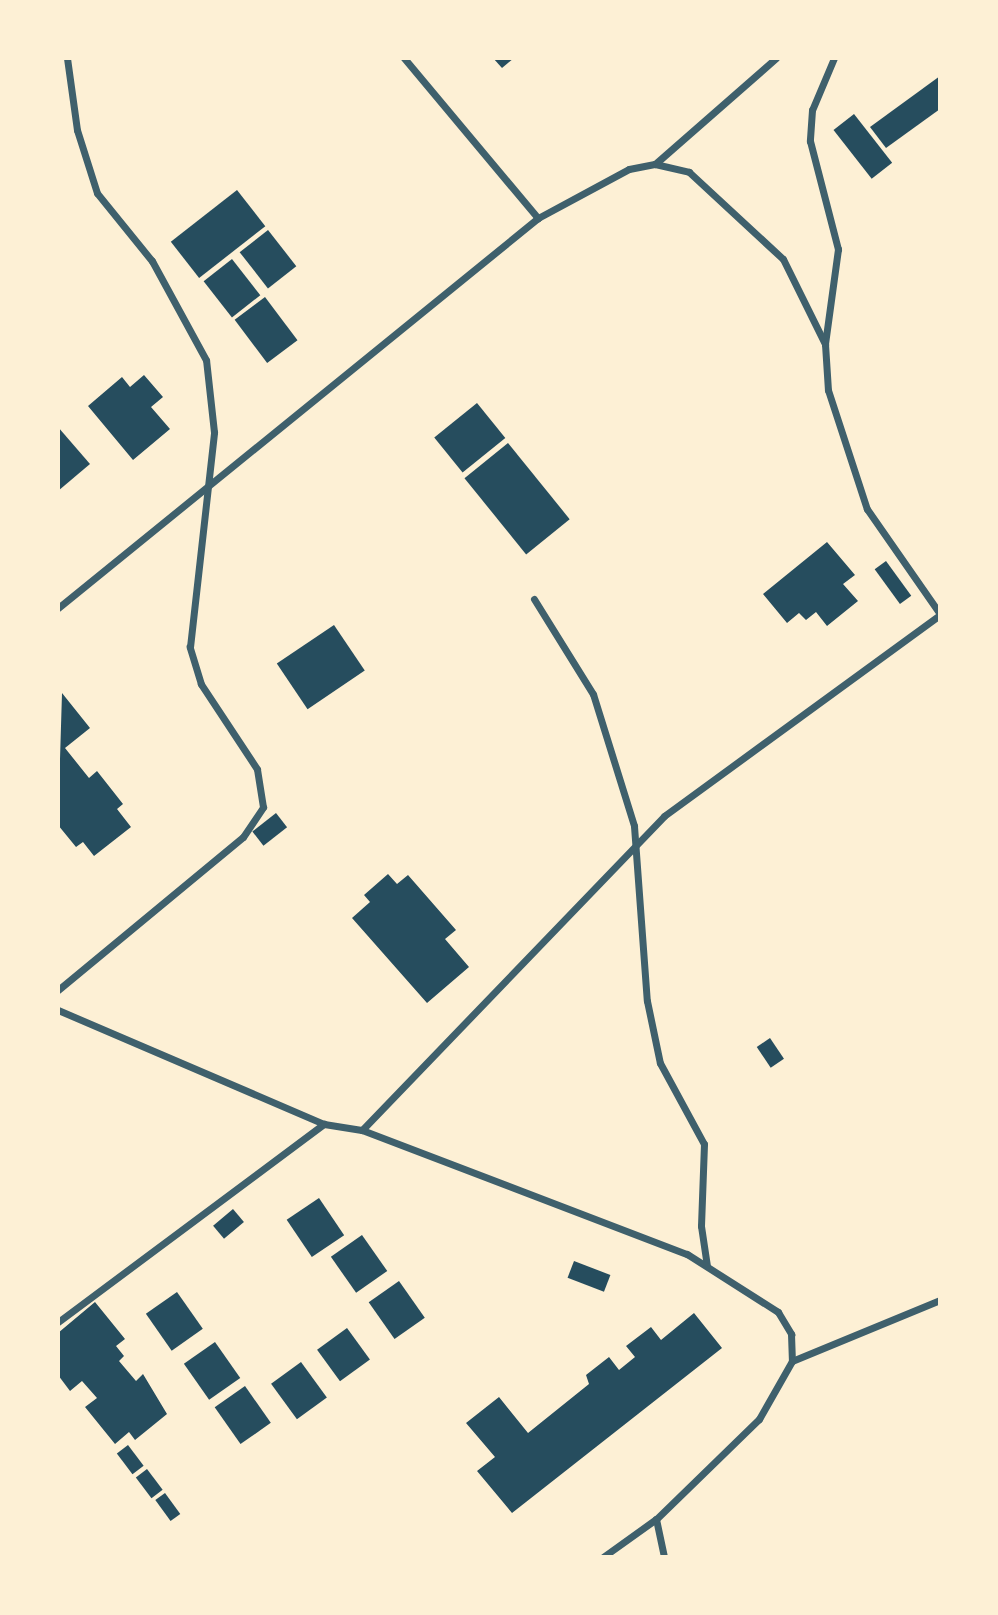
<!DOCTYPE html>
<html>
<head>
<meta charset="utf-8">
<style>
	body { margin:0 }
	#map { position:relative; width:998px; height:1615px; overflow:hidden; background:#fdf0d5; font-family:"DM Sans",sans-serif }
	div>[style] { position:absolute }
	.building>* { inset:0; background:#264d5e; transform-origin:0 0 }
	.minor>* { height:7px; margin:-3.5px; padding:0 3.5px; transform-origin:3.5px; border-radius:3.5px; background:#3f606c }
	span { translate:-50% -50%; white-space:nowrap; text-align:center; line-height:1.15; -webkit-text-stroke:5px #fdf0d5; paint-order:stroke }
	.frame { position:absolute; inset:0; border:60px solid #fdf0d5; pointer-events:none }
</style>
</head>
<body>
<div id="map">
	<div class="building">
		<i style="clip-path:polygon(493px 58px,514px 58px,502px 68px)"></i>
		<i style="clip-path:polygon(940px 76px,940px 109px,886px 148px,870px 127px)"></i>
		<i style="left:854px;top:114px;width:62px;height:26px;rotate:52deg"></i>
		<i style="left:237px;top:190px;width:46px;height:84px;rotate:52deg"></i>
		<i style="left:268px;top:230px;width:46px;height:36px;rotate:52deg"></i>
		<i style="left:232px;top:259px;width:46px;height:36px;rotate:52deg"></i>
		<i style="left:265px;top:297px;width:54px;height:38px;rotate:53deg"></i>
		<i style="clip-path:polygon(144px 375px,163px 397px,151px 407px,170px 429px,133px 460px,88px 406px,122px 377px,130px 387px)"></i>
		<i style="left:477px;top:403px;width:45px;height:55px;rotate:51deg"></i>
		<i style="clip-path:polygon(58px 427px,90px 464px,58px 491px)"></i>
		<i style="left:508px;top:443px;width:98px;height:56px;rotate:51deg"></i>
		<i style="clip-path:polygon(827px 542px,855px 575px,843px 584px,858px 601px,827px 626px,816px 612px,806px 620px,799px 613px,787px 623px,763px 594px)"></i>
		<i style="left:886px;top:561px;width:43px;height:14px;rotate:54deg"></i>
		<i style="left:334px;top:625px;width:55px;height:69px;rotate:56deg"></i>
		<i style="clip-path:polygon(62px 693px,90px 728px,65px 748px,89px 778px,97px 771px,123px 804px,117px 809px,131px 827px,94px 856px,83px 842px,76px 847px,58px 825px)"></i>
		<i style="left:276px;top:813px;width:18px;height:30px;rotate:52deg"></i>
		<i style="clip-path:polygon(388px 874px,397px 884px,408px 875px,456px 930px,445px 939px,469px 967px,427px 1003px,352px 918px,370px 902px,364px 895px)"></i>
		<i style="left:770px;top:1038px;width:25px;height:16px;rotate:56deg"></i>
		<i style="left:319px;top:1198px;width:45px;height:39px;rotate:56deg"></i>
		<i style="left:233px;top:1209px;width:17px;height:26px;rotate:50deg"></i>
		<i style="left:362px;top:1235px;width:44px;height:38px;rotate:55deg"></i>
		<i style="left:574px;top:1261px;width:39px;height:18px;rotate:21deg"></i>
		<i style="left:399px;top:1281px;width:45px;height:37px;rotate:55deg"></i>
		<i style="left:177px;top:1292px;width:45px;height:38px;rotate:55deg"></i>
		<i style="clip-path:polygon(95px 1302px,125px 1339px,116px 1346px,124px 1356px,119px 1361px,136px 1381px,143px 1374px,167px 1414px,135px 1440px,129px 1432px,115px 1444px,85px 1407px,97px 1398px,82px 1381px,70px 1391px,58px 1375px,58px 1333px)"></i>
		<i style="clip-path:polygon(694px 1313px,722px 1348px,512px 1513px,477px 1471px,495px 1457px,466px 1423px,499px 1397px,528px 1433px,589px 1384px,586px 1375px,609px 1357px,619px 1370px,635px 1357px,626px 1346px,651px 1327px,661px 1340px)"></i>
		<i style="left:347px;top:1328px;width:39px;height:37px;rotate:54deg"></i>
		<i style="left:215px;top:1342px;width:44px;height:38px;rotate:55deg"></i>
		<i style="left:301px;top:1362px;width:44px;height:37px;rotate:54deg"></i>
		<i style="left:245px;top:1386px;width:45px;height:37px;rotate:55deg"></i>
		<i style="left:128px;top:1445px;width:26px;height:14px;rotate:53deg"></i>
		<i style="left:147px;top:1469px;width:26px;height:14px;rotate:53deg"></i>
		<i style="left:165px;top:1493px;width:26px;height:12px;rotate:54deg"></i>
	</div>
	<div class="minor">
		<i style="left:404px;top:58px;width:209px;rotate:50.1deg"></i>
		<i style="left:834px;top:58px;width:56px;rotate:112.9deg"></i>
		<i style="left:812px;top:110px;width:31px;rotate:94deg"></i>
		<i style="left:810px;top:141px;width:112px;rotate:75.5deg"></i>
		<i style="left:838px;top:249px;width:96px;rotate:97.8deg"></i>
		<i style="left:825px;top:344px;width:46px;rotate:86.3deg"></i>
		<i style="left:828px;top:390px;width:125px;rotate:71.9deg"></i>
		<i style="left:867px;top:509px;width:128px;rotate:55.2deg"></i>
		<i style="left:655px;top:164px;width:161px;rotate:-41.2deg"></i>
		<i style="left:534px;top:599px;width:112px;rotate:58.2deg"></i>
		<i style="left:593px;top:694px;width:138px;rotate:72.7deg"></i>
		<i style="left:634px;top:826px;width:175px;rotate:85.8deg"></i>
		<i style="left:647px;top:1001px;width:63px;rotate:78.2deg"></i>
		<i style="left:660px;top:1063px;width:92px;rotate:61.5deg"></i>
		<i style="left:704px;top:1144px;width:82px;rotate:92.1deg"></i>
		<i style="left:701px;top:1226px;width:40px;rotate:81.5deg"></i>
		<i style="left:58px;top:608px;width:618px;rotate:-39.09deg"></i>
		<i style="left:538px;top:218px;width:103px;rotate:-28.3deg"></i>
		<i style="left:629px;top:169px;width:26px;rotate:-11deg"></i>
		<i style="left:655px;top:164px;width:35px;rotate:13deg"></i>
		<i style="left:689px;top:172px;width:128px;rotate:42.8deg"></i>
		<i style="left:783px;top:259px;width:95px;rotate:63.7deg"></i>
		<i style="left:58px;top:990px;width:240px;rotate:-39.6deg"></i>
		<i style="left:243px;top:837px;width:36px;rotate:-56deg"></i>
		<i style="left:263px;top:807px;width:38px;rotate:-99deg"></i>
		<i style="left:257px;top:769px;width:102px;rotate:-123.4deg"></i>
		<i style="left:201px;top:684px;width:39px;rotate:-107deg"></i>
		<i style="left:190px;top:647px;width:216px;rotate:-83.6deg"></i>
		<i style="left:214px;top:432px;width:72px;rotate:-96.3deg"></i>
		<i style="left:206px;top:360px;width:113px;rotate:-118.6deg"></i>
		<i style="left:152px;top:261px;width:87px;rotate:-129deg"></i>
		<i style="left:97px;top:193px;width:66px;rotate:-107.6deg"></i>
		<i style="left:77px;top:130px;width:73px;rotate:-97.9deg"></i>
		<i style="left:58px;top:1010px;width:289px;rotate:23.2deg"></i>
		<i style="left:324px;top:1124px;width:38px;rotate:9deg"></i>
		<i style="left:362px;top:1130px;width:348px;rotate:20.9deg"></i>
		<i style="left:687px;top:1254px;width:108px;rotate:32.5deg"></i>
		<i style="left:778px;top:1312px;width:26px;rotate:59deg"></i>
		<i style="left:791px;top:1334px;width:27px;rotate:88deg"></i>
		<i style="left:792px;top:1361px;width:67px;rotate:119.6deg"></i>
		<i style="left:759px;top:1419px;width:144px;rotate:135.8deg"></i>
		<i style="left:656px;top:1519px;width:39px;rotate:78deg"></i>
		<i style="left:362px;top:1130px;width:436px;rotate:-46.1deg"></i>
		<i style="left:664px;top:816px;width:341px;rotate:-36.1deg"></i>
		<i style="left:58px;top:1322px;width:332px;rotate:-36.7deg"></i>
		<i style="left:792px;top:1361px;width:160px;rotate:-22.4deg"></i>
		<i style="left:603px;top:1557px;width:65px;rotate:-35.6deg"></i>
	</div>
	<div class="frame"></div>
</div>
</body>
</html>
